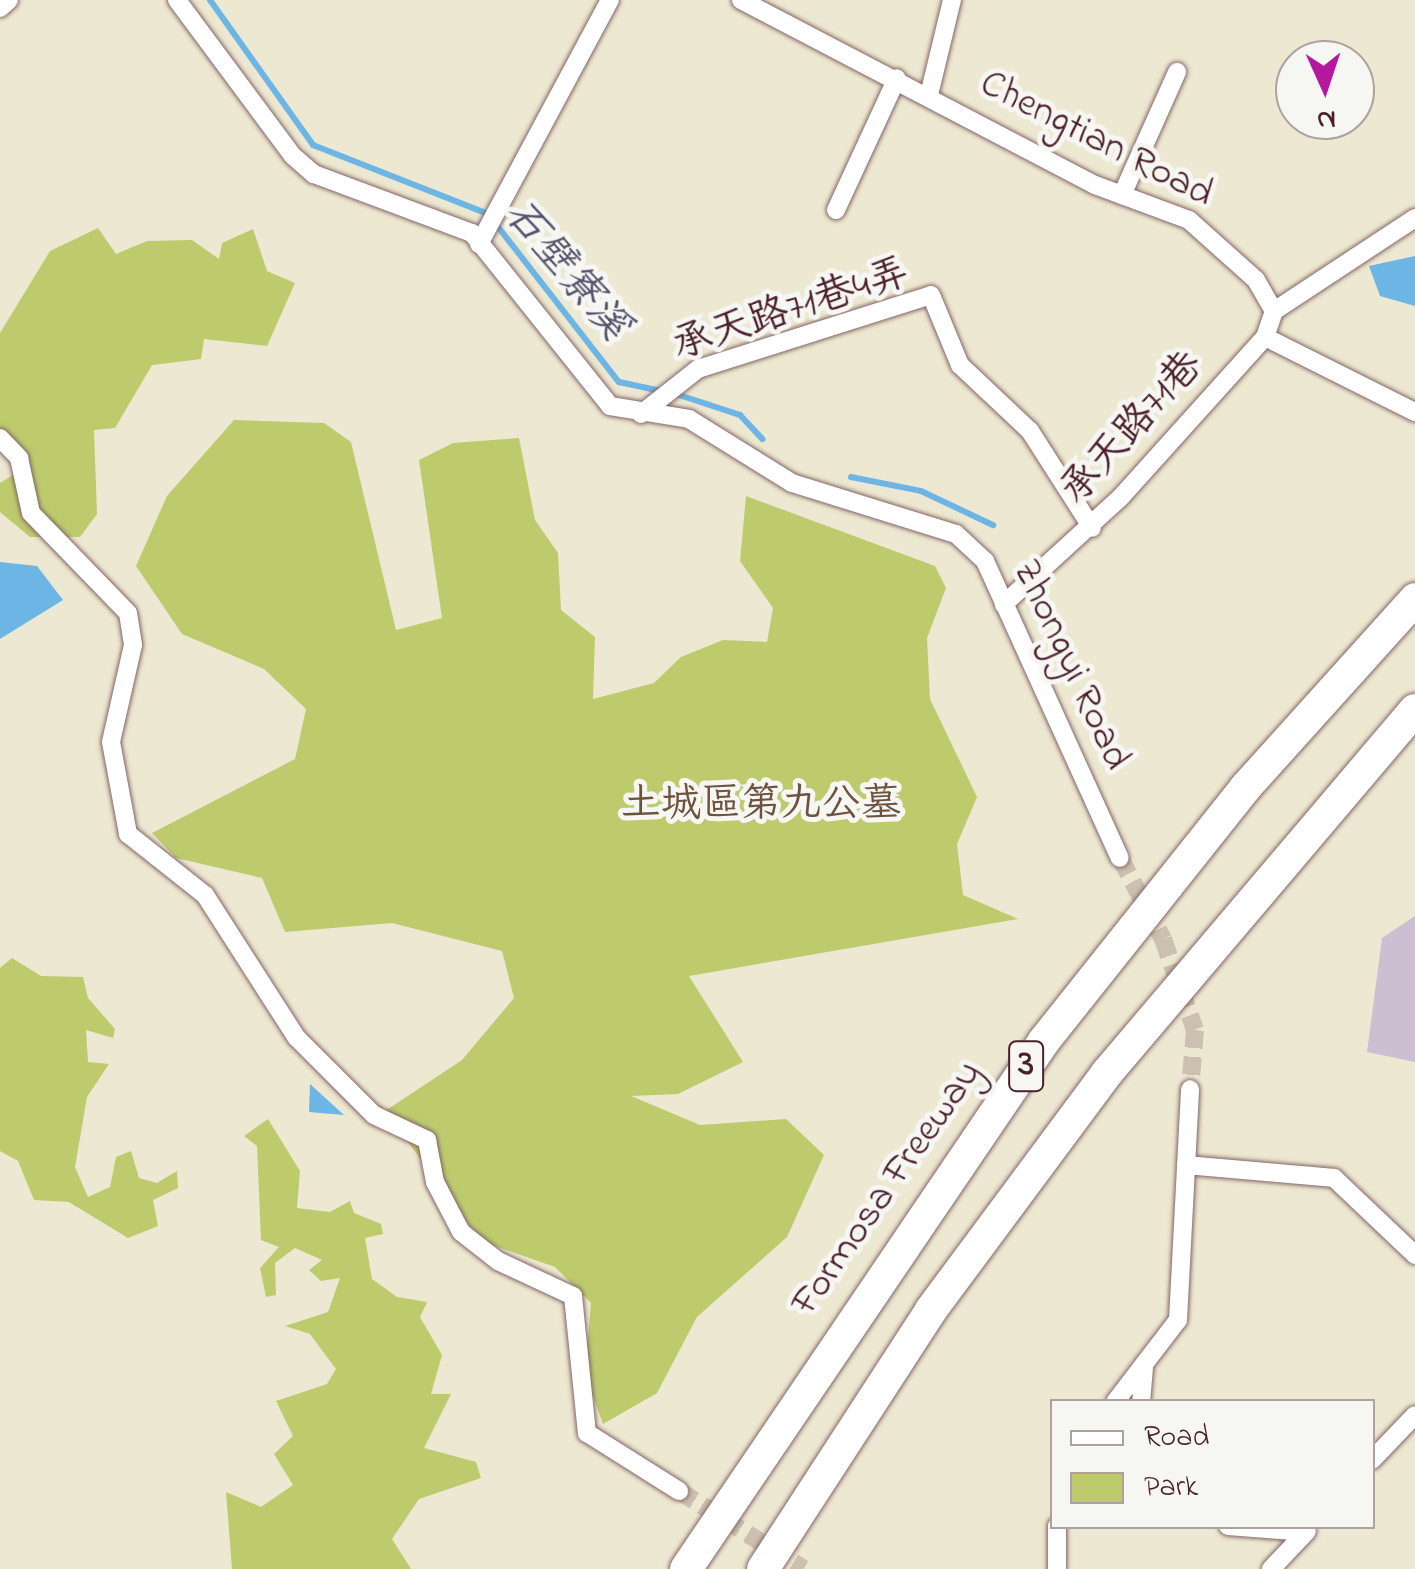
<!DOCTYPE html>
<html>
<head>
<meta charset="utf-8">
<style>
	body { margin:0 }
	#map { position:relative; width:1415px; height:1569px; overflow:hidden; background:#ede8d1; font-family:"Indie Flower","LXGW WenKai TC",sans-serif }
	div>[style] { position:absolute }
	.industrial>* { inset:0; background:#cebed2 }
	.green>* { inset:0; background:#bdcb6d }
	.water>* { inset:0; background:#6db5e5 }
	.stream>* { height:6px; margin:-3px; padding:0 3px; transform-origin:3px; border-radius:3px; background:#6db5e5 }
	.street-tunnel>* { height:18px; margin-top:-9px; transform-origin:0; background:repeating-linear-gradient(90deg,#ccc0b0 0 18px,transparent 0 27px) }
	.roads { filter:drop-shadow(0 0 2px #836565) drop-shadow(0 0 2px #836565) }
	.street>* { height:18px; margin:-9px; padding:0 9px; transform-origin:9px; border-radius:9px; background:#fff }
	.highway>* { height:32px; margin:-16px; padding:0 16px; transform-origin:16px; border-radius:16px; background:#fff }
	span { translate:-50% -50%; white-space:nowrap; text-align:center; line-height:1.15; -webkit-text-stroke:10px #f6f6f2; paint-order:stroke }
	.shield-label span { padding:2px 8px; background:#f6f6f2; border:2px solid; border-radius:8px; -webkit-text-stroke-width:0 }
	.shield-label { font-size:38px; color:#4a1f2b; font-weight:700 }
	.street-label { font-size:40px; color:#4a1f2b }
	.park-label { font-size:40px; color:#6c533f }
	.water-label { font-size:42px; color:#56546c; font-style:italic }
	.legend { position:absolute; left:1050px; top:1399px; width:325px; height:130px; box-sizing:border-box; background:#f6f6f2; border:2px solid #b1a0a2; margin:0; padding:12px 18px; list-style:none; font-size:30px; color:#4a1f2b }
	.legend li { display:flex; align-items:center; gap:20px; height:50px }
	.legend b { width:50px; border:2px solid #b1a0a2 }
	.north { position:absolute; left:1275px; top:40px; width:100px; height:100px; box-sizing:border-box; background:#f6f6f2; border:2px solid #b1a0a2; border-radius:50%; rotate:177deg; font-size:28px; font-weight:700; line-height:40px; text-align:center; color:#4a1f2b }
	.north::after { content:''; display:block; margin:auto; width:35px; height:45px; background:#b5179e; clip-path:polygon(50% 0,100% 100%,50% 72%,0 100%) }
</style>
</head>
<body>
<div id="map">
	<div class="industrial">
		<i style="clip-path:polygon(1415px 916px,1415px 1062px,1367px 1052px,1382px 938px)"></i>
	</div>
	<div class="green">
		<i style="clip-path:polygon(98px 228px,116px 254px,147px 241px,192px 240px,219px 259px,222px 243px,253px 229px,267px 271px,295px 283px,267px 346px,204px 339px,201px 359px,152px 365px,115px 428px,94px 430px,97px 514px,80px 537px,30px 537px,0 512px,0 483px,24px 468px,0 439px,0 333px,50px 251px)"></i>
		<i style="clip-path:polygon(234px 420px,324px 423px,351px 442px,396px 630px,442px 618px,419px 460px,453px 443px,519px 438px,535px 520px,558px 553px,561px 610px,595px 637px,593px 699px,654px 683px,681px 657px,723px 640px,767px 642px,773px 608px,740px 561px,746px 496px,935px 566px,946px 588px,927px 638px,930px 699px,977px 797px,957px 844px,963px 895px,1018px 919px,689px 976px,743px 1062px,678px 1094px,631px 1096px,700px 1125px,786px 1119px,824px 1155px,787px 1237px,697px 1317px,657px 1393px,603px 1424px,585px 1374px,591px 1303px,555px 1267px,481px 1241px,385px 1111px,462px 1060px,514px 998px,502px 951px,392px 923px,285px 932px,262px 878px,176px 858px,152px 833px,295px 759px,306px 709px,264px 669px,182px 634px,136px 566px,167px 496px)"></i>
		<i style="clip-path:polygon(12px 958px,41px 976px,83px 977px,88px 998px,115px 1029px,113px 1038px,86px 1030px,88px 1062px,109px 1064px,87px 1097px,75px 1167px,88px 1197px,110px 1187px,116px 1157px,131px 1151px,139px 1178px,157px 1183px,177px 1171px,178px 1188px,153px 1200px,158px 1226px,128px 1238px,69px 1202px,34px 1200px,18px 1161px,0 1151px,0 968px)"></i>
		<i style="clip-path:polygon(268px 1119px,300px 1171px,297px 1208px,330px 1212px,350px 1201px,354px 1213px,381px 1224px,383px 1234px,365px 1238px,372px 1279px,397px 1297px,427px 1302px,420px 1317px,442px 1355px,431px 1394px,451px 1394px,424px 1448px,476px 1462px,481px 1478px,419px 1499px,392px 1539px,411px 1569px,232px 1569px,226px 1492px,261px 1507px,293px 1485px,274px 1454px,293px 1436px,276px 1401px,327px 1384px,336px 1369px,310px 1334px,285px 1326px,328px 1312px,340px 1278px,321px 1281px,309px 1270px,322px 1260px,295px 1248px,275px 1263px,276px 1295px,266px 1297px,260px 1268px,279px 1247px,261px 1240px,257px 1146px,244px 1136px)"></i>
	</div>
	<div class="water">
		<i style="clip-path:polygon(1415px 256px,1415px 306px,1380px 296px,1369px 266px)"></i>
		<i style="clip-path:polygon(0 562px,37px 566px,63px 600px,0 639px)"></i>
		<i style="clip-path:polygon(310px 1084px,344px 1115px,309px 1112px)"></i>
	</div>
	<div class="stream">
		<i style="left:210px;top:0;width:178px;rotate:54.6deg"></i>
		<i style="left:313px;top:145px;width:188px;rotate:21.5deg"></i>
		<i style="left:488px;top:214px;width:213px;rotate:52.1deg"></i>
		<i style="left:619px;top:382px;width:43px;rotate:12.1deg"></i>
		<i style="left:673px;top:393px;width:71px;rotate:18.2deg"></i>
		<i style="left:740px;top:415px;width:33px;rotate:47deg"></i>
		<i style="left:851px;top:477px;width:71px;rotate:11.3deg"></i>
		<i style="left:921px;top:491px;width:80px;rotate:25.3deg"></i>
	</div>
	<div class="street-tunnel">
		<i style="left:1120px;top:858px;width:92px;rotate:62deg"></i>
		<i style="left:1163px;top:939px;width:96px;rotate:70.6deg"></i>
		<i style="left:1195px;top:1030px;width:59px;rotate:94.8deg"></i>
		<i style="left:679px;top:1491px;width:147px;rotate:32deg"></i>
	</div>
	<div class="roads">
		<div class="street">
			<i style="left:177px;top:0;width:194px;rotate:53.4deg"></i>
			<i style="left:293px;top:156px;width:28px;rotate:41deg"></i>
			<i style="left:314px;top:174px;width:169px;rotate:20.5deg"></i>
			<i style="left:472px;top:233px;width:221px;rotate:51.4deg"></i>
			<i style="left:610px;top:406px;width:80px;rotate:9.3deg"></i>
			<i style="left:689px;top:419px;width:121px;rotate:31.9deg"></i>
			<i style="left:792px;top:483px;width:172px;rotate:17.3deg"></i>
			<i style="left:956px;top:534px;width:40px;rotate:43deg"></i>
			<i style="left:985px;top:561px;width:326px;rotate:65.6deg"></i>
			<i style="left:741px;top:0;width:399px;rotate:27.6deg"></i>
			<i style="left:1095px;top:185px;width:100px;rotate:20.4deg"></i>
			<i style="left:1189px;top:220px;width:90px;rotate:41.8deg"></i>
			<i style="left:1256px;top:280px;width:36px;rotate:60deg"></i>
			<i style="left:1274px;top:311px;width:28px;rotate:109deg"></i>
			<i style="left:1265px;top:337px;width:215px;rotate:132deg"></i>
			<i style="left:1121px;top:497px;width:159px;rotate:137.6deg"></i>
			<i style="left:0;top:8px;width:12px;rotate:-42deg"></i>
			<i style="left:929px;top:95px;width:98px;rotate:-76.4deg"></i>
			<i style="left:1122px;top:195px;width:135px;rotate:-65.9deg"></i>
			<i style="left:836px;top:210px;width:145px;rotate:-65.2deg"></i>
			<i style="left:479px;top:244px;width:277px;rotate:-61.8deg"></i>
			<i style="left:1274px;top:311px;width:169px;rotate:-33.4deg"></i>
			<i style="left:1265px;top:337px;width:168px;rotate:26.6deg"></i>
			<i style="left:641px;top:414px;width:73px;rotate:-38.3deg"></i>
			<i style="left:698px;top:369px;width:244px;rotate:-17.6deg"></i>
			<i style="left:931px;top:295px;width:76px;rotate:67.5deg"></i>
			<i style="left:960px;top:365px;width:96px;rotate:43.3deg"></i>
			<i style="left:1030px;top:431px;width:115px;rotate:57.4deg"></i>
			<i style="left:0;top:438px;width:28px;rotate:46deg"></i>
			<i style="left:19px;top:458px;width:56px;rotate:77.7deg"></i>
			<i style="left:31px;top:513px;width:139px;rotate:45.9deg"></i>
			<i style="left:128px;top:613px;width:32px;rotate:81deg"></i>
			<i style="left:133px;top:645px;width:99px;rotate:102.8deg"></i>
			<i style="left:111px;top:742px;width:94px;rotate:79.5deg"></i>
			<i style="left:128px;top:834px;width:98px;rotate:38.4deg"></i>
			<i style="left:205px;top:895px;width:169px;rotate:57.3deg"></i>
			<i style="left:296px;top:1037px;width:110px;rotate:45deg"></i>
			<i style="left:374px;top:1115px;width:59px;rotate:25.3deg"></i>
			<i style="left:427px;top:1140px;width:43px;rotate:79.2deg"></i>
			<i style="left:435px;top:1182px;width:56px;rotate:62.5deg"></i>
			<i style="left:461px;top:1232px;width:47px;rotate:38.1deg"></i>
			<i style="left:498px;top:1261px;width:83px;rotate:25deg"></i>
			<i style="left:573px;top:1296px;width:138px;rotate:84.2deg"></i>
			<i style="left:587px;top:1433px;width:109px;rotate:32.2deg"></i>
			<i style="left:1186px;top:1165px;width:149px;rotate:5deg"></i>
			<i style="left:1334px;top:1178px;width:112px;rotate:43.5deg"></i>
			<i style="left:1115px;top:1402px;width:103px;rotate:-52.5deg"></i>
			<i style="left:1178px;top:1320px;width:231px;rotate:-87deg"></i>
			<i style="left:1141px;top:1402px;width:38px;rotate:-85deg"></i>
			<i style="left:1372px;top:1460px;width:62px;rotate:-46.3deg"></i>
			<i style="left:1057px;top:1526px;width:43px;rotate:90deg"></i>
			<i style="left:1228px;top:1526px;width:78px;rotate:4.4deg"></i>
			<i style="left:1271px;top:1569px;width:52px;rotate:-46.5deg"></i>
		</div>
		<div class="highway">
			<i style="left:686px;top:1569px;width:638px;rotate:-55.86deg"></i>
			<i style="left:1044px;top:1041px;width:325px;rotate:-51.5deg"></i>
			<i style="left:1246px;top:787px;width:253px;rotate:-48deg"></i>
			<i style="left:763px;top:1569px;width:309px;rotate:-57deg"></i>
			<i style="left:931px;top:1310px;width:295px;rotate:-53.4deg"></i>
			<i style="left:1107px;top:1073px;width:476px;rotate:-49.7deg"></i>
		</div>
	</div>
	<div class="shield-label">
		<span style="left:1026px;top:1066px">3</span>
	</div>
	<div class="street-label">
		<span style="left:1096px;top:140px;rotate:27deg">Chengtian Road</span>
		<span style="left:791px;top:311px;rotate:-18deg">承天路71巷4弄</span>
		<span style="left:1133px;top:429px;rotate:-48deg">承天路71巷</span>
		<span style="left:1070px;top:665px;rotate:65deg">Zhongyi Road</span>
		<span style="left:888px;top:1189px;rotate:-55deg">Formosa Freeway</span>
	</div>
	<div class="park-label">
		<span style="left:761px;top:806px">土城區第九公墓</span>
	</div>
	<div class="water-label">
		<span style="left:565px;top:271px;rotate:50deg">石壁寮溪</span>
	</div>
	<ul class="legend">
	<li><b style="height:12px;background:#fff"></b>Road</li>
	<li><b style="height:28px;background:#bdcb6d"></b>Park</li>
	</ul>
	<div class="north">N</div>
</div>
</body>
</html>
